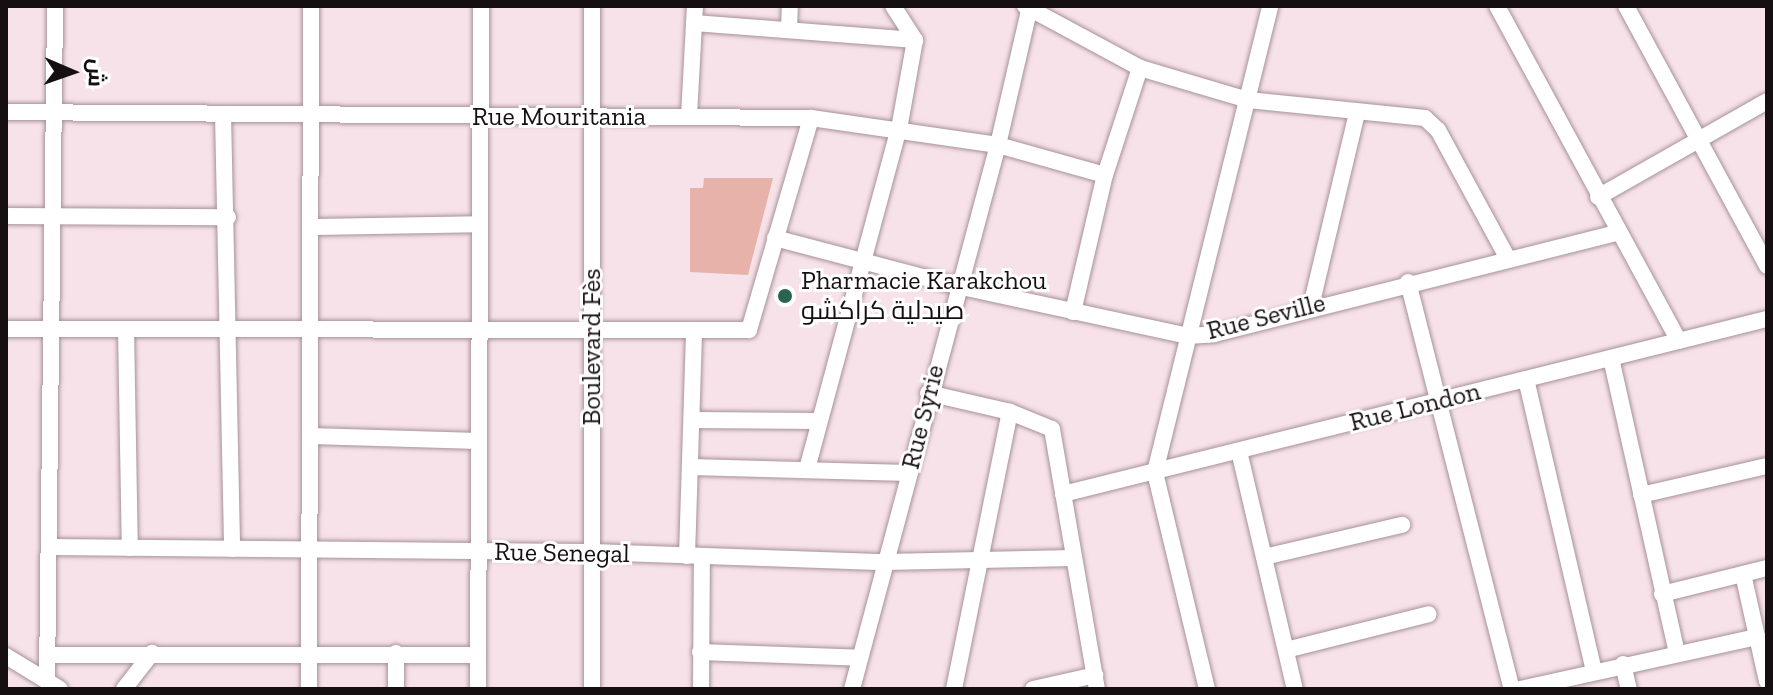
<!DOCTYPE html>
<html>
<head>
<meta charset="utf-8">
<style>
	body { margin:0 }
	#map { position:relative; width:1773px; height:695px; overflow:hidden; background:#f8e2ea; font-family:"Zilla Slab",Cairo,serif }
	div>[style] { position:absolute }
	.building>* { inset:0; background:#e6b2aa }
	.roads { filter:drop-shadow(0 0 2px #a69299) drop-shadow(0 0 2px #a69299) }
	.street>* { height:16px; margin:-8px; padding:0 8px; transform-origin:8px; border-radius:8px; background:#fff }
	.dots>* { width:22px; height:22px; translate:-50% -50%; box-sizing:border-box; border:4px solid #fff; border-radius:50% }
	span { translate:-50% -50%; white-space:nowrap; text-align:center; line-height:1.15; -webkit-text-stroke:6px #fff; paint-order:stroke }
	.street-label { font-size:26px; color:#160f11 }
	.poi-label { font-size:26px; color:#160f11 }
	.left { translate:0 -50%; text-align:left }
	.frame { position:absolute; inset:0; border:8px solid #160f11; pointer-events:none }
	.north { position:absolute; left:32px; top:32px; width:80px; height:80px; -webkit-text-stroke:6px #fff; paint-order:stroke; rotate:92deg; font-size:22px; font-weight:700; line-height:32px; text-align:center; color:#160f11 }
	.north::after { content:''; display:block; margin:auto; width:28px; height:36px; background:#160f11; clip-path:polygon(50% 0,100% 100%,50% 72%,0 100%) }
</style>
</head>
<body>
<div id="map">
	<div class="building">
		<i style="clip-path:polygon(704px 178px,773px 178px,748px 275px,690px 272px,690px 188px,703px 188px)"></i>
	</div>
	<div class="roads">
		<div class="street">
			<i style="left:1025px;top:6px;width:131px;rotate:28.3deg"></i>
			<i style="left:1140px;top:68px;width:113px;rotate:16.5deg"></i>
			<i style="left:1248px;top:100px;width:178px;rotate:5.8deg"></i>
			<i style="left:1425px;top:118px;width:18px;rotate:43deg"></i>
			<i style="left:1438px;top:130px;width:147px;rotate:61.5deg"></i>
			<i style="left:1497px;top:6px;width:381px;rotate:61.5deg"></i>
			<i style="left:1626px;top:6px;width:296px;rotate:61.5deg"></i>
			<i style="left:694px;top:23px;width:222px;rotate:4.4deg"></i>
			<i style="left:789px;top:30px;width:24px;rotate:-88deg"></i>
			<i style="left:6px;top:112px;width:805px;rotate:0.43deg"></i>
			<i style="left:811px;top:118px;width:189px;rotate:8.2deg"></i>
			<i style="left:998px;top:145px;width:111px;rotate:15.7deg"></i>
			<i style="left:223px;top:114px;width:435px;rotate:88.8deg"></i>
			<i style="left:689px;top:116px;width:110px;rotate:-86.9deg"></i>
			<i style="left:1598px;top:197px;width:194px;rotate:-29.6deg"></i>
			<i style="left:6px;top:216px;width:222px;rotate:0.3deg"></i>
			<i style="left:314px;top:227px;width:164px;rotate:-1deg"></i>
			<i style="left:775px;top:238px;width:188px;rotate:14.8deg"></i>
			<i style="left:957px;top:286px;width:236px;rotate:12.2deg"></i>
			<i style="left:1188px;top:336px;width:26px;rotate:-4deg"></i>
			<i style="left:1214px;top:334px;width:414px;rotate:-14.1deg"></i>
			<i style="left:1408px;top:282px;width:420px;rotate:75.7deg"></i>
			<i style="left:1311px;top:306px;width:198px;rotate:-76.6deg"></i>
			<i style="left:1073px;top:312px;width:141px;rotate:-76.9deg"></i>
			<i style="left:1105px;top:175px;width:113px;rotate:-71.9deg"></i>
			<i style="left:6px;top:329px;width:743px;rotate:0.08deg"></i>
			<i style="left:749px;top:330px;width:221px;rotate:-73.7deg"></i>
			<i style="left:126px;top:329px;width:219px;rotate:89deg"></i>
			<i style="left:1611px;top:358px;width:303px;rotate:77.4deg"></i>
			<i style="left:1526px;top:379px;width:300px;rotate:76.9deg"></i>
			<i style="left:928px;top:393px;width:84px;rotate:13deg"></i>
			<i style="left:1010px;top:412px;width:45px;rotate:22deg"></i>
			<i style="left:1052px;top:429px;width:264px;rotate:80.2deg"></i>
			<i style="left:692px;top:420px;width:126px;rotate:0.5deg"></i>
			<i style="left:310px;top:436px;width:169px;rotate:1.7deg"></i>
			<i style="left:1239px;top:451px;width:244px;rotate:76.8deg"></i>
			<i style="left:691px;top:467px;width:217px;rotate:1.6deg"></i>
			<i style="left:807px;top:469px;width:352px;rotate:-74.9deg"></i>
			<i style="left:899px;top:129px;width:90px;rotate:-79.8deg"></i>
			<i style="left:915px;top:40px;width:40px;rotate:-122.9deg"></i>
			<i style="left:1063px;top:494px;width:725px;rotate:-13.96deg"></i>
			<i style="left:1641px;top:495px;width:129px;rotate:-13deg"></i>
			<i style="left:49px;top:547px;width:543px;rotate:0.53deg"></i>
			<i style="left:592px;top:552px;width:293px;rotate:2deg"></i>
			<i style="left:885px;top:562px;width:189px;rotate:-1.2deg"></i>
			<i style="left:687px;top:556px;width:226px;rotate:-88.2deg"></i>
			<i style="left:1264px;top:557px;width:142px;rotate:-13.1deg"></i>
			<i style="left:1743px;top:574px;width:110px;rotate:77.4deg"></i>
			<i style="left:1662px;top:594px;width:108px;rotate:-13.9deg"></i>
			<i style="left:1286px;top:650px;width:147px;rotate:-14.1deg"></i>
			<i style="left:700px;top:652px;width:160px;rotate:2.1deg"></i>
			<i style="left:49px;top:655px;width:429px"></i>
			<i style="left:6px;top:656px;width:63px;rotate:31.4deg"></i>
			<i style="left:1623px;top:664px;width:26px;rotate:77deg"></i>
			<i style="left:47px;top:681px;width:675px;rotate:-89.32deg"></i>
			<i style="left:124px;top:689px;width:46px;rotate:-52.1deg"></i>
			<i style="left:309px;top:689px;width:683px;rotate:-89.83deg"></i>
			<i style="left:396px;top:689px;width:36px;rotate:-90deg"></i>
			<i style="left:478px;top:689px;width:683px;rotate:-89.75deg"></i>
			<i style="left:592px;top:689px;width:683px;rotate:-90deg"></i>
			<i style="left:701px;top:689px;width:133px;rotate:-89.6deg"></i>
			<i style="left:852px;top:689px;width:563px;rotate:-74.98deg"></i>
			<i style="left:998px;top:145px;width:143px;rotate:-77deg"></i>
			<i style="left:954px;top:689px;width:283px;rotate:-78.6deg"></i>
			<i style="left:1033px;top:689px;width:64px;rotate:-12.7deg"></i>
			<i style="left:1207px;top:689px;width:223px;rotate:-103.5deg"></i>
			<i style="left:1155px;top:472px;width:480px;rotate:-76.1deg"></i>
			<i style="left:1520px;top:689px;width:243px;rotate:-12.4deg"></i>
		</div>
	</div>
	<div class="dots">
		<i style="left:785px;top:296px;background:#28644e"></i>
	</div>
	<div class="street-label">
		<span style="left:559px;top:117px">Rue Mouritania</span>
		<span style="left:1266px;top:317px;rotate:-14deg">Rue Seville</span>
		<span style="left:592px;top:347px;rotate:-90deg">Boulevard Fès</span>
		<span style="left:1415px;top:407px;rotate:-14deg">Rue London</span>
		<span style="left:923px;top:417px;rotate:-76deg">Rue Syrie</span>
		<span style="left:562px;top:553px;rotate:1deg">Rue Senegal</span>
	</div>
	<div class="poi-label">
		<span class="left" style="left:801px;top:296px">Pharmacie Karakchou<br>صيدلية كراكشو</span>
	</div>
	<div class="frame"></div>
	<div class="north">ش</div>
</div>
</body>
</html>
